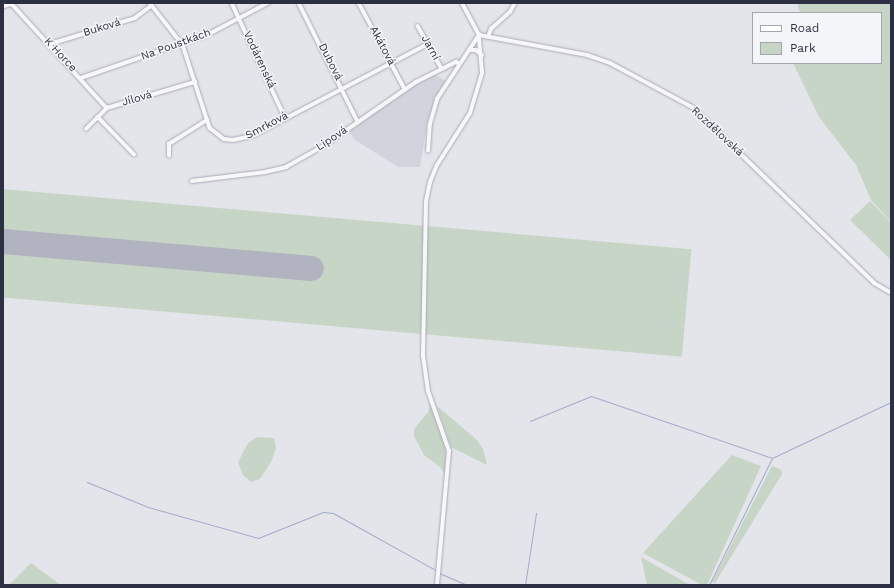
<!DOCTYPE html>
<html>
<head>
<meta charset="utf-8">
<style>
	body { margin:0 }
	#map { position:relative; width:894px; height:588px; overflow:hidden; background:#e4e5eb; font-family:"Work Sans",sans-serif }
	div>[style] { position:absolute }
	.built>* { inset:0; background:#d2d4dd }
	.green>* { inset:0; background:#c6d5c6; transform-origin:0 0 }
	.stream>* { height:1px; margin:-0.5px; padding:0 0.5px; transform-origin:0.5px; border-radius:0.5px; background:#a2abc9 }
	.runway>* { height:25px; margin:-12.5px; padding:0 12.5px; transform-origin:12.5px; border-radius:12.5px; background:#b1b3c0 }
	.roads { filter:drop-shadow(0 0 1px #a9abb5) drop-shadow(0 0 1px #a9abb5) }
	.minor>* { height:3.5px; margin:-1.75px; padding:0 1.75px; transform-origin:1.75px; border-radius:1.75px; background:#f7f7fa }
	.tertiary>* { height:4px; margin:-2px; padding:0 2px; transform-origin:2px; border-radius:2px; background:#f7f7fa }
	.secondary>* { height:4.5px; margin:-2.25px; padding:0 2.25px; transform-origin:2.25px; border-radius:2.25px; background:#fff }
	span { translate:-50% -50%; white-space:nowrap; text-align:center; line-height:1.15; -webkit-text-stroke:3px #f4f5f8; paint-order:stroke }
	.street-label { font-size:11px; color:#2d2f43 }
	.frame { position:absolute; inset:0; border:4px solid #2d2f43; pointer-events:none }
	.legend { position:absolute; left:752px; top:12px; width:130px; height:52px; box-sizing:border-box; background:#f4f5f8; border:1px solid #a4a6b0; margin:0; padding:5px 7px; list-style:none; font-size:12px; color:#2d2f43 }
	.legend li { display:flex; align-items:center; gap:8px; height:20px }
	.legend b { width:20px; border:1px solid #a4a6b0 }
</style>
</head>
<body>
<div id="map">
	<div class="built">
		<i style="clip-path:polygon(434px 74px,446px 81px,434px 100px,427px 124px,420px 167px,398px 167px,355px 140px,349px 132px,402px 93px)"></i>
	</div>
	<div class="green">
		<i style="clip-path:polygon(797px 3px,891px 3px,891px 222px,871px 200px,856px 165px,819px 117px,793px 63px,881px 63px,881px 13px,800px 13px)"></i>
		<i style="left:3px;top:189px;width:691px;height:108px;rotate:5deg"></i>
		<i style="clip-path:polygon(870px 201px,891px 223px,891px 260px,850px 220px)"></i>
		<i style="clip-path:polygon(429px 404px,446px 443px,445px 474px,440px 467px,424px 455px,414px 436px,414px 429px,429px 411px)"></i>
		<i style="clip-path:polygon(437px 406px,477px 440px,483px 449px,487px 465px,451px 447px)"></i>
		<i style="clip-path:polygon(257px 437px,274px 438px,276px 448px,271px 462px,260px 479px,251px 482px,243px 475px,238px 462px,248px 443px)"></i>
		<i style="clip-path:polygon(732px 455px,761px 466px,707px 585px,702px 585px,643px 553px)"></i>
		<i style="clip-path:polygon(772px 466px,781px 470px,782px 474px,715px 583px,712px 582px)"></i>
		<i style="clip-path:polygon(641px 557px,690px 585px,647px 585px)"></i>
		<i style="clip-path:polygon(31px 563px,39px 569px,61px 585px,9px 585px)"></i>
	</div>
	<div class="stream">
		<i style="left:530px;top:421px;width:66px;rotate:-22.3deg"></i>
		<i style="left:591px;top:396px;width:191px;rotate:18.9deg"></i>
		<i style="left:87px;top:482px;width:66px;rotate:22.3deg"></i>
		<i style="left:148px;top:507px;width:114px;rotate:15.7deg"></i>
		<i style="left:258px;top:538px;width:70px;rotate:-21.8deg"></i>
		<i style="left:323px;top:512px;width:10px;rotate:6deg"></i>
		<i style="left:333px;top:513px;width:119px;rotate:29.1deg"></i>
		<i style="left:439px;top:573px;width:30px;rotate:23deg"></i>
		<i style="left:525px;top:585px;width:73px;rotate:-81.3deg"></i>
		<i style="left:709px;top:585px;width:142px;rotate:-63.6deg"></i>
		<i style="left:772px;top:458px;width:132px;rotate:-25.2deg"></i>
	</div>
	<div class="runway">
		<i style="left:3px;top:241px;width:309px;rotate:5deg"></i>
	</div>
	<div class="roads">
		<div class="minor">
			<i style="left:11px;top:3px;width:142px;rotate:47.6deg"></i>
			<i style="left:150px;top:3px;width:53px;rotate:51.8deg"></i>
			<i style="left:183px;top:45px;width:87px;rotate:72deg"></i>
			<i style="left:210px;top:128px;width:18px;rotate:38deg"></i>
			<i style="left:224px;top:139px;width:9px;rotate:6deg"></i>
			<i style="left:233px;top:140px;width:19px;rotate:-12deg"></i>
			<i style="left:252px;top:136px;width:199px;rotate:-27.6deg"></i>
			<i style="left:232px;top:3px;width:126px;rotate:65.1deg"></i>
			<i style="left:299px;top:3px;width:133px;rotate:63.6deg"></i>
			<i style="left:359px;top:3px;width:98px;rotate:61.9deg"></i>
			<i style="left:418px;top:26px;width:49px;rotate:60.8deg"></i>
			<i style="left:488px;top:37px;width:9px;rotate:-69deg"></i>
			<i style="left:491px;top:29px;width:25px;rotate:-42deg"></i>
			<i style="left:510px;top:12px;width:10px;rotate:-61deg"></i>
			<i style="left:50px;top:44px;width:89px;rotate:-17deg"></i>
			<i style="left:135px;top:18px;width:21px;rotate:-37deg"></i>
			<i style="left:469px;top:50px;width:7px"></i>
			<i style="left:476px;top:50px;width:8px;rotate:40deg"></i>
			<i style="left:81px;top:78px;width:135px;rotate:-19deg"></i>
			<i style="left:209px;top:34px;width:67px;rotate:-27.7deg"></i>
			<i style="left:98px;top:117px;width:52px;rotate:45.8deg"></i>
			<i style="left:86px;top:129px;width:30px;rotate:-45deg"></i>
			<i style="left:107px;top:108px;width:92px;rotate:-16.5deg"></i>
			<i style="left:428px;top:151px;width:27px;rotate:-86deg"></i>
			<i style="left:430px;top:124px;width:26px;rotate:-74deg"></i>
			<i style="left:437px;top:99px;width:77px;rotate:-56.7deg"></i>
			<i style="left:169px;top:156px;width:12px;rotate:-90deg"></i>
			<i style="left:169px;top:144px;width:45px;rotate:-32.3deg"></i>
			<i style="left:192px;top:181px;width:74px;rotate:-7deg"></i>
			<i style="left:265px;top:172px;width:22px;rotate:-13deg"></i>
			<i style="left:286px;top:167px;width:45px;rotate:-29.4deg"></i>
			<i style="left:325px;top:145px;width:111px;rotate:-34.7deg"></i>
			<i style="left:416px;top:82px;width:45px;rotate:-26.6deg"></i>
			<i style="left:456px;top:62px;width:4px;rotate:27deg"></i>
		</div>
		<div class="tertiary">
			<i style="left:479px;top:35px;width:110px;rotate:10.5deg"></i>
			<i style="left:587px;top:55px;width:24px;rotate:19deg"></i>
			<i style="left:610px;top:63px;width:93px;rotate:28.2deg"></i>
			<i style="left:692px;top:107px;width:253px;rotate:44deg"></i>
			<i style="left:874px;top:283px;width:20px;rotate:30deg"></i>
			<i style="left:437px;top:585px;width:135px;rotate:-84.9deg"></i>
			<i style="left:449px;top:451px;width:64px;rotate:-109.3deg"></i>
			<i style="left:428px;top:391px;width:35px;rotate:-98deg"></i>
			<i style="left:423px;top:356px;width:155px;rotate:-88.9deg"></i>
			<i style="left:426px;top:201px;width:19px;rotate:-78deg"></i>
			<i style="left:430px;top:182px;width:18px;rotate:-68deg"></i>
			<i style="left:437px;top:165px;width:62px;rotate:-57.6deg"></i>
			<i style="left:470px;top:113px;width:42px;rotate:-73.3deg"></i>
			<i style="left:482px;top:73px;width:38px;rotate:-95deg"></i>
			<i style="left:479px;top:35px;width:36px;rotate:-118deg"></i>
		</div>
		<div class="secondary">
			<i style="left:3px;top:5px;width:7px;rotate:-16deg"></i>
		</div>
	</div>
	<div class="street-label">
		<span style="left:102px;top:28px;rotate:-17deg">Buková</span>
		<span style="left:176px;top:45px;rotate:-20deg">Na Poustkách</span>
		<span style="left:382px;top:46px;rotate:62deg">Akátová</span>
		<span style="left:430px;top:48px;rotate:61deg">Jarní</span>
		<span style="left:60px;top:55px;rotate:47deg">K Horce</span>
		<span style="left:259px;top:60px;rotate:65deg">Vodárenská</span>
		<span style="left:330px;top:62px;rotate:63deg">Dubová</span>
		<span style="left:137px;top:99px;rotate:-16deg">Jílová</span>
		<span style="left:267px;top:126px;rotate:-28deg">Smrková</span>
		<span style="left:717px;top:132px;rotate:43deg">Rozdělovská</span>
		<span style="left:332px;top:139px;rotate:-34deg">Lipová</span>
	</div>
	<div class="frame"></div>
	<ul class="legend">
	<li><b style="height:5px;background:#fff"></b>Road</li>
	<li><b style="height:11px;background:#c6d5c6"></b>Park</li>
	</ul>
</div>
</body>
</html>
